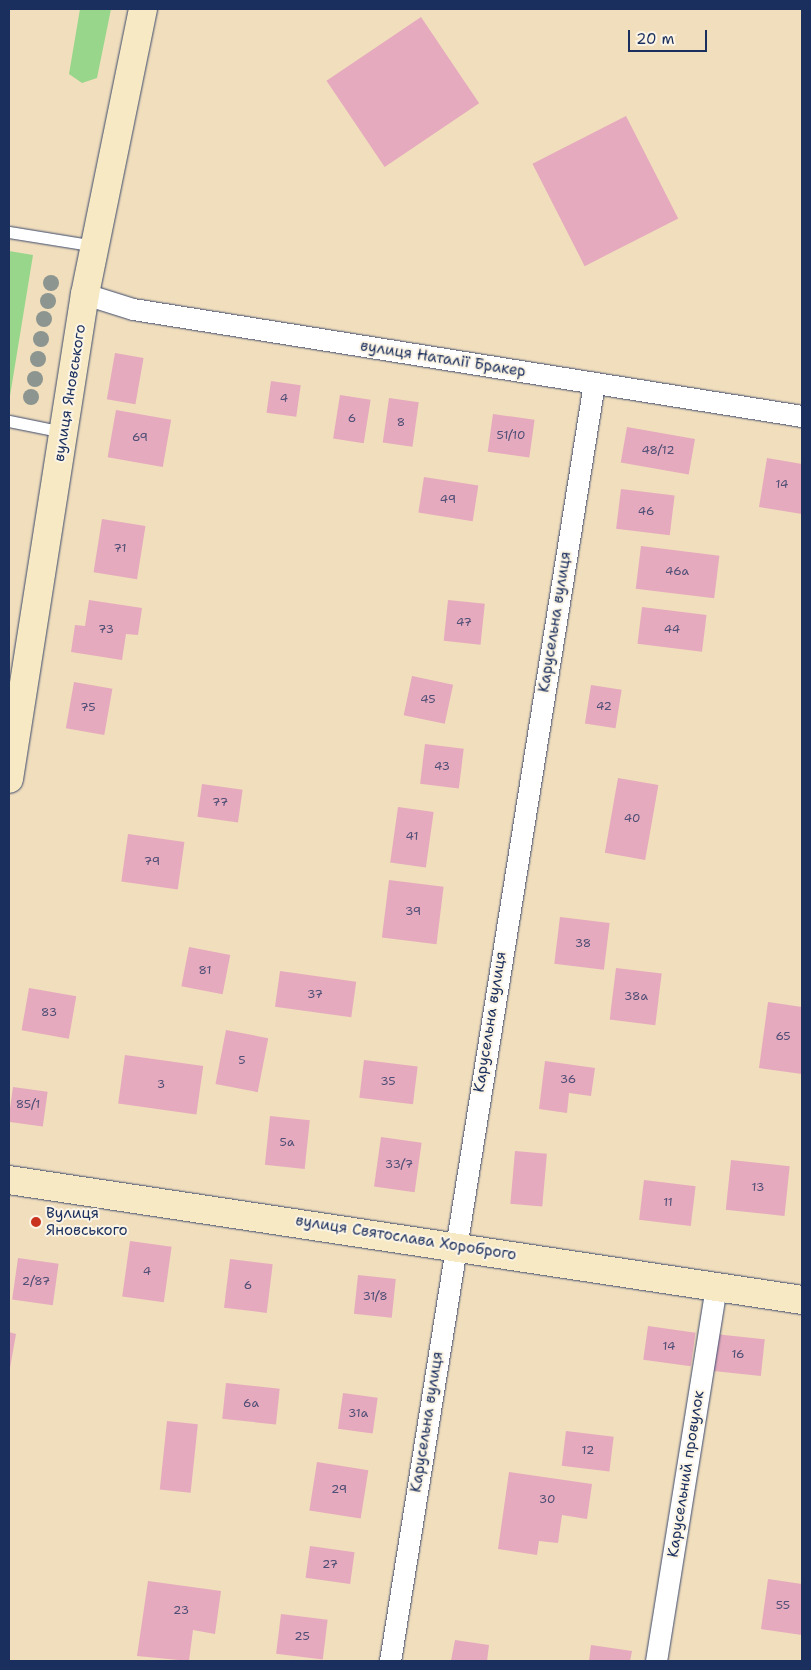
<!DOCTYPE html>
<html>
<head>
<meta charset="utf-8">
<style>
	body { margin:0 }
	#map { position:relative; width:811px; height:1670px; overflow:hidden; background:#f1debd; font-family:"Shantell Sans",sans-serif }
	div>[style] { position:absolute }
	.green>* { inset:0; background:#98d68b }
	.building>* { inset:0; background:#e5aabd; transform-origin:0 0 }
	.roads { filter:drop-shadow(0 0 1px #3b496c) drop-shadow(0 0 1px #3b496c) }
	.lane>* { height:11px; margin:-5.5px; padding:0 5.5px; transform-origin:5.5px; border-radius:5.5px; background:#fff }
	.street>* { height:21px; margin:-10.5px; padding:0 10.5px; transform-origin:10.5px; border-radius:10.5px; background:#fff }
	.secondary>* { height:28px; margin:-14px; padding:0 14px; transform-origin:14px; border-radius:14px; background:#f7e9c3 }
	.trees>* { width:16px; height:16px; margin:-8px; border-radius:50%; background:#8c958f }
	.dots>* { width:14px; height:14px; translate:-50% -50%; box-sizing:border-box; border:2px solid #fcf5e5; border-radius:50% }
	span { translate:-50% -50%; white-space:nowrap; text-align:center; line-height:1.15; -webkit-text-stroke:4px #fcf5e5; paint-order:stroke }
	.number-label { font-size:12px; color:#4e4e76 }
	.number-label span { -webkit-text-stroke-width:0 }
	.street-label { font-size:15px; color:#1b2f5e }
	.poi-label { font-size:15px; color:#1b2f5e }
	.left { translate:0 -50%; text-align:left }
	.frame { position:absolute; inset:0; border:10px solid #1b2f5e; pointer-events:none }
	.scale { position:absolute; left:628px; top:30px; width:79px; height:22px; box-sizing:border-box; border:2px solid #1b2f5e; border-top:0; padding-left:6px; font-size:15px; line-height:18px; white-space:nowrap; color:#1b2f5e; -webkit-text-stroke:4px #fcf5e5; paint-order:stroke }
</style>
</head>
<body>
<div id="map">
	<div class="green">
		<i style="clip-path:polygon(80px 9px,111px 9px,97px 78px,82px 83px,69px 74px)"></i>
		<i style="clip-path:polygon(9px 251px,33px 255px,9px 402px)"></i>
	</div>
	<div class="building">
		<i style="left:421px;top:17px;width:104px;height:114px;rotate:56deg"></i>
		<i style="left:626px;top:116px;width:115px;height:105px;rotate:63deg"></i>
		<i style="left:115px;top:353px;width:29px;height:47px;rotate:10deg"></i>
		<i style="left:271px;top:381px;width:30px;height:32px;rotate:8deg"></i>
		<i style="left:340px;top:395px;width:31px;height:44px;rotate:9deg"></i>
		<i style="left:389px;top:398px;width:30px;height:45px;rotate:8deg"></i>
		<i style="left:116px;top:410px;width:56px;height:48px;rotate:10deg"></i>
		<i style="left:493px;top:414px;width:42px;height:38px;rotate:8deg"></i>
		<i style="left:627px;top:427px;width:69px;height:36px;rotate:10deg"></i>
		<i style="clip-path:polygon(767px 458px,802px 464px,802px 514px,759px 507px)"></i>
		<i style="left:424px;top:477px;width:55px;height:36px;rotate:9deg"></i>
		<i style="left:621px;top:489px;width:54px;height:40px;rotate:7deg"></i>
		<i style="left:102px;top:519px;width:44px;height:54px;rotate:9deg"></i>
		<i style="left:641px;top:546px;width:79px;height:43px;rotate:7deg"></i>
		<i style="clip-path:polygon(89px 600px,142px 608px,138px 635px,126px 634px,122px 660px,71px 652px,75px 625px,85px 626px)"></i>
		<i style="left:448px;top:600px;width:37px;height:41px;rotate:6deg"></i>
		<i style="left:642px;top:607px;width:65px;height:37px;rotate:7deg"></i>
		<i style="left:412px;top:676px;width:42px;height:40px;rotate:12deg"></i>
		<i style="left:74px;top:682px;width:39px;height:47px;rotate:10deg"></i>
		<i style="left:591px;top:685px;width:31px;height:39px;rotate:9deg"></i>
		<i style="left:425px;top:744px;width:39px;height:40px;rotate:7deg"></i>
		<i style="left:618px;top:778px;width:41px;height:76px;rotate:10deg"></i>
		<i style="left:202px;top:784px;width:41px;height:33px;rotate:8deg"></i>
		<i style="left:398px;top:807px;width:36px;height:56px;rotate:8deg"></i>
		<i style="left:128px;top:834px;width:57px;height:48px;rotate:8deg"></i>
		<i style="left:389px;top:880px;width:55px;height:58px;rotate:7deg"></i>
		<i style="left:560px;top:917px;width:50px;height:47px;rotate:7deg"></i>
		<i style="left:189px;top:947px;width:42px;height:40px;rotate:11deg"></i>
		<i style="left:616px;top:968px;width:46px;height:52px;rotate:7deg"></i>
		<i style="left:280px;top:971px;width:77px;height:36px;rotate:8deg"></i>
		<i style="left:29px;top:988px;width:48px;height:43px;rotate:10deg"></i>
		<i style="clip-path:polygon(768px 1002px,802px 1007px,802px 1074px,759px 1068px)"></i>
		<i style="left:226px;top:1030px;width:43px;height:55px;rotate:11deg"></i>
		<i style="left:125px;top:1055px;width:79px;height:49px;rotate:8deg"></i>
		<i style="left:364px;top:1060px;width:54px;height:38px;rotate:7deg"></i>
		<i style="clip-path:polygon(545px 1061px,595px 1068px,591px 1096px,569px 1093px,567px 1113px,539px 1109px)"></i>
		<i style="left:13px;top:1087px;width:35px;height:35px;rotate:8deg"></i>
		<i style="left:270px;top:1116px;width:40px;height:49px;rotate:6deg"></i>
		<i style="left:381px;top:1137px;width:41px;height:50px;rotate:8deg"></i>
		<i style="left:515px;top:1151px;width:32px;height:53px;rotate:5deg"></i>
		<i style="left:731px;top:1160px;width:59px;height:50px;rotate:6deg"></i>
		<i style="left:644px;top:1180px;width:52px;height:40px;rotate:7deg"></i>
		<i style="left:130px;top:1241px;width:42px;height:56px;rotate:8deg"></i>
		<i style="left:18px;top:1258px;width:41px;height:42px;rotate:8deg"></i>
		<i style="left:230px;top:1259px;width:43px;height:49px;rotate:7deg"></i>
		<i style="left:358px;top:1275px;width:38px;height:39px;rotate:6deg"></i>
		<i style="left:648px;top:1326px;width:48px;height:34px;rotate:8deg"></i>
		<i style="clip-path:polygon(9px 1332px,16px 1334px,10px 1368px,9px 1368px)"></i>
		<i style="left:715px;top:1334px;width:50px;height:37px;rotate:6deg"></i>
		<i style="left:226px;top:1383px;width:54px;height:36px;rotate:6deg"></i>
		<i style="left:343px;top:1393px;width:35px;height:36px;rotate:8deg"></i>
		<i style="left:167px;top:1421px;width:31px;height:69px;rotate:6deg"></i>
		<i style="left:566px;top:1431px;width:48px;height:35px;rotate:7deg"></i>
		<i style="left:317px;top:1462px;width:52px;height:49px;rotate:9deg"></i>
		<i style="clip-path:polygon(509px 1472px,592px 1484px,587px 1519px,562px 1515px,558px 1543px,539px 1541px,537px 1555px,498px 1549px)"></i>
		<i style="left:310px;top:1546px;width:45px;height:32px;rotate:8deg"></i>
		<i style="clip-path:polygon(768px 1579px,802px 1584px,802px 1635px,761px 1629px)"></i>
		<i style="clip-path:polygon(148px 1581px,221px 1591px,215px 1634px,193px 1630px,189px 1661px,137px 1656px)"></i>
		<i style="left:281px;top:1614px;width:47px;height:40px;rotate:7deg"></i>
		<i style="clip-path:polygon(455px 1640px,489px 1645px,487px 1661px,451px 1661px)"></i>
		<i style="clip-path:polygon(591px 1645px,632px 1651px,630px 1661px,589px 1661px)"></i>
	</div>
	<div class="roads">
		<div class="lane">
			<i style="left:9px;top:232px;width:87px;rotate:9.2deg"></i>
			<i style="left:9px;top:421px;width:55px;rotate:11.5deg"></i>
		</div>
		<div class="street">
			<i style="left:85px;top:294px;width:50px;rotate:17.4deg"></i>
			<i style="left:133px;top:309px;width:678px;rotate:9.09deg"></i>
			<i style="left:390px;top:1661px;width:1294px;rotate:-80.93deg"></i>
			<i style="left:656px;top:1661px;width:380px;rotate:-80.9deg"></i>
		</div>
		<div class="secondary">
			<i style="left:9px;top:779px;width:491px;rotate:-81.1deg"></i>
			<i style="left:85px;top:294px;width:291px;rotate:-78.5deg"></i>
			<i style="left:9px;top:1180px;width:802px;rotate:8.6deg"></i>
		</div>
	</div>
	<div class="trees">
		<i style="left:51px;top:283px"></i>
		<i style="left:48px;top:301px"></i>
		<i style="left:44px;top:319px"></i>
		<i style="left:41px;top:339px"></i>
		<i style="left:38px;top:359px"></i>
		<i style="left:35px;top:379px"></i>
		<i style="left:31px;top:397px"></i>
	</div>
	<div class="dots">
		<i style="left:36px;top:1222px;background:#c8321e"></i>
	</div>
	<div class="number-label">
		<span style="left:284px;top:399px">4</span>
		<span style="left:352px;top:419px">6</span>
		<span style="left:401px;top:423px">8</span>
		<span style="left:511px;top:436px">51/10</span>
		<span style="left:140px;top:438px">69</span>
		<span style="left:658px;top:451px">48/12</span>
		<span style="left:782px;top:485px">14</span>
		<span style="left:448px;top:500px">49</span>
		<span style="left:646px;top:512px">46</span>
		<span style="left:120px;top:549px">71</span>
		<span style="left:677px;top:572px">46а</span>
		<span style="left:464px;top:623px">47</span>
		<span style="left:106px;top:630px">73</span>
		<span style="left:672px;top:630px">44</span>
		<span style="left:428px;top:700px">45</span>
		<span style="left:604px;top:707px">42</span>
		<span style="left:88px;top:708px">75</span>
		<span style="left:442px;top:767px">43</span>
		<span style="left:220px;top:803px">77</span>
		<span style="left:632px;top:819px">40</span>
		<span style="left:412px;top:837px">41</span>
		<span style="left:152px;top:862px">79</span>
		<span style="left:413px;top:912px">39</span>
		<span style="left:583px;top:944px">38</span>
		<span style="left:205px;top:971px">81</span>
		<span style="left:315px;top:995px">37</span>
		<span style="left:636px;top:997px">38а</span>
		<span style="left:49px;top:1013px">83</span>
		<span style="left:783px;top:1037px">65</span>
		<span style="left:242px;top:1061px">5</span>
		<span style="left:568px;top:1080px">36</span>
		<span style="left:388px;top:1082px">35</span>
		<span style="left:161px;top:1085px">3</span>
		<span style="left:28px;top:1105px">85/1</span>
		<span style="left:287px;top:1143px">5а</span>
		<span style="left:399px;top:1165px">33/7</span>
		<span style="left:758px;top:1188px">13</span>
		<span style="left:668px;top:1203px">11</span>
		<span style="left:147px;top:1272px">4</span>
		<span style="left:36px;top:1282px">2/87</span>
		<span style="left:248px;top:1286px">6</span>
		<span style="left:375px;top:1297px">31/8</span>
		<span style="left:669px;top:1347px">14</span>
		<span style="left:738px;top:1355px">16</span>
		<span style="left:251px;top:1404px">6а</span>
		<span style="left:358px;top:1414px">31а</span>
		<span style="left:588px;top:1451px">12</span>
		<span style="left:339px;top:1490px">29</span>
		<span style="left:547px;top:1500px">30</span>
		<span style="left:330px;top:1565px">27</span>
		<span style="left:783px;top:1606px">55</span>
		<span style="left:181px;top:1611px">23</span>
		<span style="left:302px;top:1637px">25</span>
	</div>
	<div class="street-label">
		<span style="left:443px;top:359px;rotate:9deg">вулиця Наталії Бракер</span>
		<span style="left:70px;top:393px;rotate:-81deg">вулиця Яновського</span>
		<span style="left:555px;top:622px;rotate:-81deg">Карусельна вулиця</span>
		<span style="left:490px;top:1022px;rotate:-81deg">Карусельна вулиця</span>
		<span style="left:406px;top:1238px;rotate:9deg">вулиця Святослава Хороброго</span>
		<span style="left:427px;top:1422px;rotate:-81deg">Карусельна вулиця</span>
		<span style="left:686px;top:1474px;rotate:-81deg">Карусельний провулок</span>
	</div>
	<div class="poi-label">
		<span class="left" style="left:46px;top:1222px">Вулиця<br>Яновського</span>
	</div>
	<div class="frame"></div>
	<div class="scale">20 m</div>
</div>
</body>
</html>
